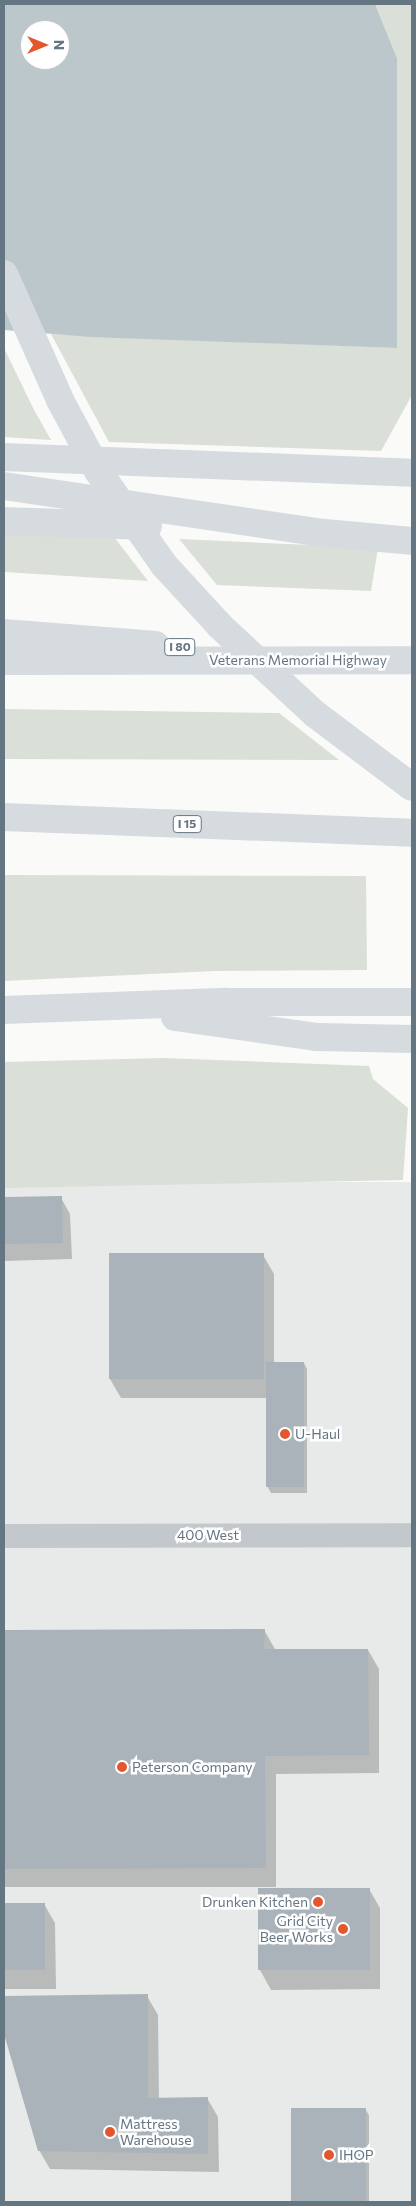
<!DOCTYPE html>
<html>
<head>
<meta charset="utf-8">
<style>
	body { margin:0 }
	#map { position:relative; width:416px; height:2206px; overflow:hidden; background:#fafaf8; font-family:Commissioner,sans-serif }
	div>[style] { position:absolute }
	.built>* { inset:0; background:#e8e9e9; transform-origin:0 0 }
	.green>* { inset:0; background:#dadfd7 }
	.water>* { inset:0; background:#bbc7cb }
	.shadow>* { inset:0; background:#0003 }
	.building>* { inset:0; background:#aab3b9; transform-origin:0 0 }
	.minor>* { height:24px; margin:-12px; padding:0 12px; transform-origin:12px; border-radius:12px; background:#c3c8cc }
	.motorway>* { height:28px; margin:-14px; padding:0 14px; transform-origin:14px; border-radius:14px; background:#d6dbdf }
	.dots>* { width:14px; height:14px; translate:-50% -50%; box-sizing:border-box; border:2px solid #fff; border-radius:50% }
	span { translate:-50% -50%; white-space:nowrap; text-align:center; line-height:1.15; -webkit-text-stroke:5px #fff; paint-order:stroke }
	.shield-label span { padding:1px 4px; background:#fff; border:1px solid; border-radius:4px; -webkit-text-stroke-width:0 }
	.shield-label { font-size:12px; color:#657683; font-weight:700 }
	.street-label { font-size:14px; color:#657683 }
	.poi-label { font-size:14px; color:#657683 }
	.left { translate:0 -50%; text-align:left }
	.right { translate:-100% -50%; text-align:right }
	.frame { position:absolute; inset:0; border:5px solid #657683; pointer-events:none }
	.north { position:absolute; left:20px; top:20px; width:50px; height:50px; box-sizing:border-box; background:#fff; border:1px solid #c1c8cd; border-radius:50%; rotate:90deg; font-size:14px; font-weight:700; line-height:20px; text-align:center; color:#657683 }
	.north::after { content:''; display:block; margin:auto; width:18px; height:22px; background:#e4572e; clip-path:polygon(50% 0,100% 100%,50% 72%,0 100%) }
</style>
</head>
<body>
<div id="map">
	<div class="built">
		<i style="left:412px;top:1182px;width:1020px;height:408px;rotate:90deg"></i>
	</div>
	<div class="green">
		<i style="clip-path:polygon(375px 4px,412px 4px,412px 395px,381px 451px,109px 442px,51px 334px,397px 348px,397px 58px)"></i>
		<i style="clip-path:polygon(4px 348px,33px 408px,51px 440px,4px 437px)"></i>
		<i style="clip-path:polygon(4px 531px,114px 537px,148px 581px,4px 572px)"></i>
		<i style="clip-path:polygon(179px 539px,378px 548px,371px 591px,217px 585px)"></i>
		<i style="clip-path:polygon(4px 709px,279px 713px,339px 760px,4px 759px)"></i>
		<i style="clip-path:polygon(4px 875px,366px 876px,367px 970px,214px 971px,4px 981px)"></i>
		<i style="clip-path:polygon(163px 1058px,369px 1066px,373px 1079px,408px 1108px,403px 1180px,4px 1188px,4px 1062px)"></i>
	</div>
	<div class="water">
		<i style="clip-path:polygon(evenodd,4px 4px,375px 4px,397px 58px,397px 348px,91px 337px,4px 330px,4px 4px,30px 30px,60px 30px,60px 60px,30px 60px,30px 30px)"></i>
	</div>
	<div class="shadow">
		<i style="clip-path:polygon(61px 1198px,70px 1214px,72px 1259px,4px 1261px,4px 1199px)"></i>
		<i style="clip-path:polygon(263px 1255px,274px 1274px,274px 1363px,304px 1363px,307px 1369px,307px 1493px,271px 1493px,267px 1486px,267px 1398px,121px 1398px,110px 1379px)"></i>
		<i style="clip-path:polygon(264px 1630px,275px 1649px,368px 1650px,379px 1669px,379px 1773px,276px 1774px,276px 1887px,4px 1887px,4px 1631px)"></i>
		<i style="clip-path:polygon(369px 1889px,380px 1908px,380px 1989px,271px 1990px,260px 1970px)"></i>
		<i style="clip-path:polygon(44px 1904px,55px 1923px,56px 1989px,4px 1989px,4px 1905px)"></i>
		<i style="clip-path:polygon(147px 1996px,158px 2015px,159px 2099px,207px 2098px,218px 2117px,219px 2172px,50px 2169px,39px 2150px,4px 2030px,4px 1997px)"></i>
		<i style="clip-path:polygon(292px 2109px,365px 2109px,369px 2115px,369px 2202px,292px 2202px)"></i>
	</div>
	<div class="building">
		<i style="left:62px;top:1196px;width:47px;height:58px;rotate:89deg"></i>
		<i style="left:109px;top:1253px;width:155px;height:126px"></i>
		<i style="left:266px;top:1362px;width:38px;height:125px"></i>
		<i style="clip-path:polygon(265px 1629px,264px 1649px,368px 1649px,369px 1755px,265px 1756px,266px 1868px,4px 1869px,4px 1630px)"></i>
		<i style="left:370px;top:1888px;width:82px;height:112px;rotate:90deg"></i>
		<i style="left:45px;top:1903px;width:67px;height:41px;rotate:90deg"></i>
		<i style="clip-path:polygon(148px 1994px,148px 2098px,208px 2097px,208px 2154px,38px 2151px,4px 2034px,4px 1996px)"></i>
		<i style="left:291px;top:2108px;width:75px;height:94px"></i>
	</div>
	<div class="minor">
		<i style="left:4px;top:1536px;width:408px;rotate:-0.1deg"></i>
	</div>
	<div class="motorway">
		<i style="left:4px;top:274px;width:138px;rotate:66deg"></i>
		<i style="left:60px;top:400px;width:81px;rotate:61.8deg"></i>
		<i style="left:98px;top:471px;width:115px;rotate:54.9deg"></i>
		<i style="left:164px;top:565px;width:83px;rotate:47.4deg"></i>
		<i style="left:220px;top:626px;width:129px;rotate:42.8deg"></i>
		<i style="left:315px;top:714px;width:121px;rotate:37deg"></i>
		<i style="left:4px;top:457px;width:408px;rotate:2.2deg"></i>
		<i style="left:4px;top:486px;width:313px;rotate:8.4deg"></i>
		<i style="left:314px;top:532px;width:98px;rotate:5.2deg"></i>
		<i style="left:4px;top:521px;width:144px;rotate:2deg"></i>
		<i style="left:4px;top:633px;width:152px;rotate:4.5deg"></i>
		<i style="left:4px;top:661px;width:408px;rotate:-0.1deg"></i>
		<i style="left:4px;top:817px;width:408px;rotate:2.2deg"></i>
		<i style="left:4px;top:1010px;width:222px;rotate:-2.1deg"></i>
		<i style="left:226px;top:1002px;width:186px"></i>
		<i style="left:175px;top:1017px;width:144px;rotate:8deg"></i>
		<i style="left:318px;top:1037px;width:94px;rotate:1.2deg"></i>
	</div>
	<div class="dots">
		<i style="left:285px;top:1434px;background:#e4572e"></i>
		<i style="left:122px;top:1767px;background:#e4572e"></i>
		<i style="left:318px;top:1902px;background:#e4572e"></i>
		<i style="left:343px;top:1929px;background:#e4572e"></i>
		<i style="left:110px;top:2132px;background:#e4572e"></i>
		<i style="left:329px;top:2155px;background:#e4572e"></i>
	</div>
	<div class="shield-label">
		<span style="left:180px;top:647px">I 80</span>
		<span style="left:187px;top:824px">I 15</span>
	</div>
	<div class="street-label">
		<span style="left:298px;top:660px">Veterans Memorial Highway</span>
		<span style="left:208px;top:1535px">400 West</span>
	</div>
	<div class="poi-label">
		<span class="left" style="left:295px;top:1434px">U-Haul</span>
		<span class="left" style="left:132px;top:1767px">Peterson Company</span>
		<span class="right" style="left:308px;top:1902px">Drunken Kitchen</span>
		<span class="right" style="left:333px;top:1929px">Grid City<br>Beer Works</span>
		<span class="left" style="left:120px;top:2132px">Mattress<br>Warehouse</span>
		<span class="left" style="left:339px;top:2155px">IHOP</span>
	</div>
	<div class="frame"></div>
	<div class="north">N</div>
</div>
</body>
</html>
